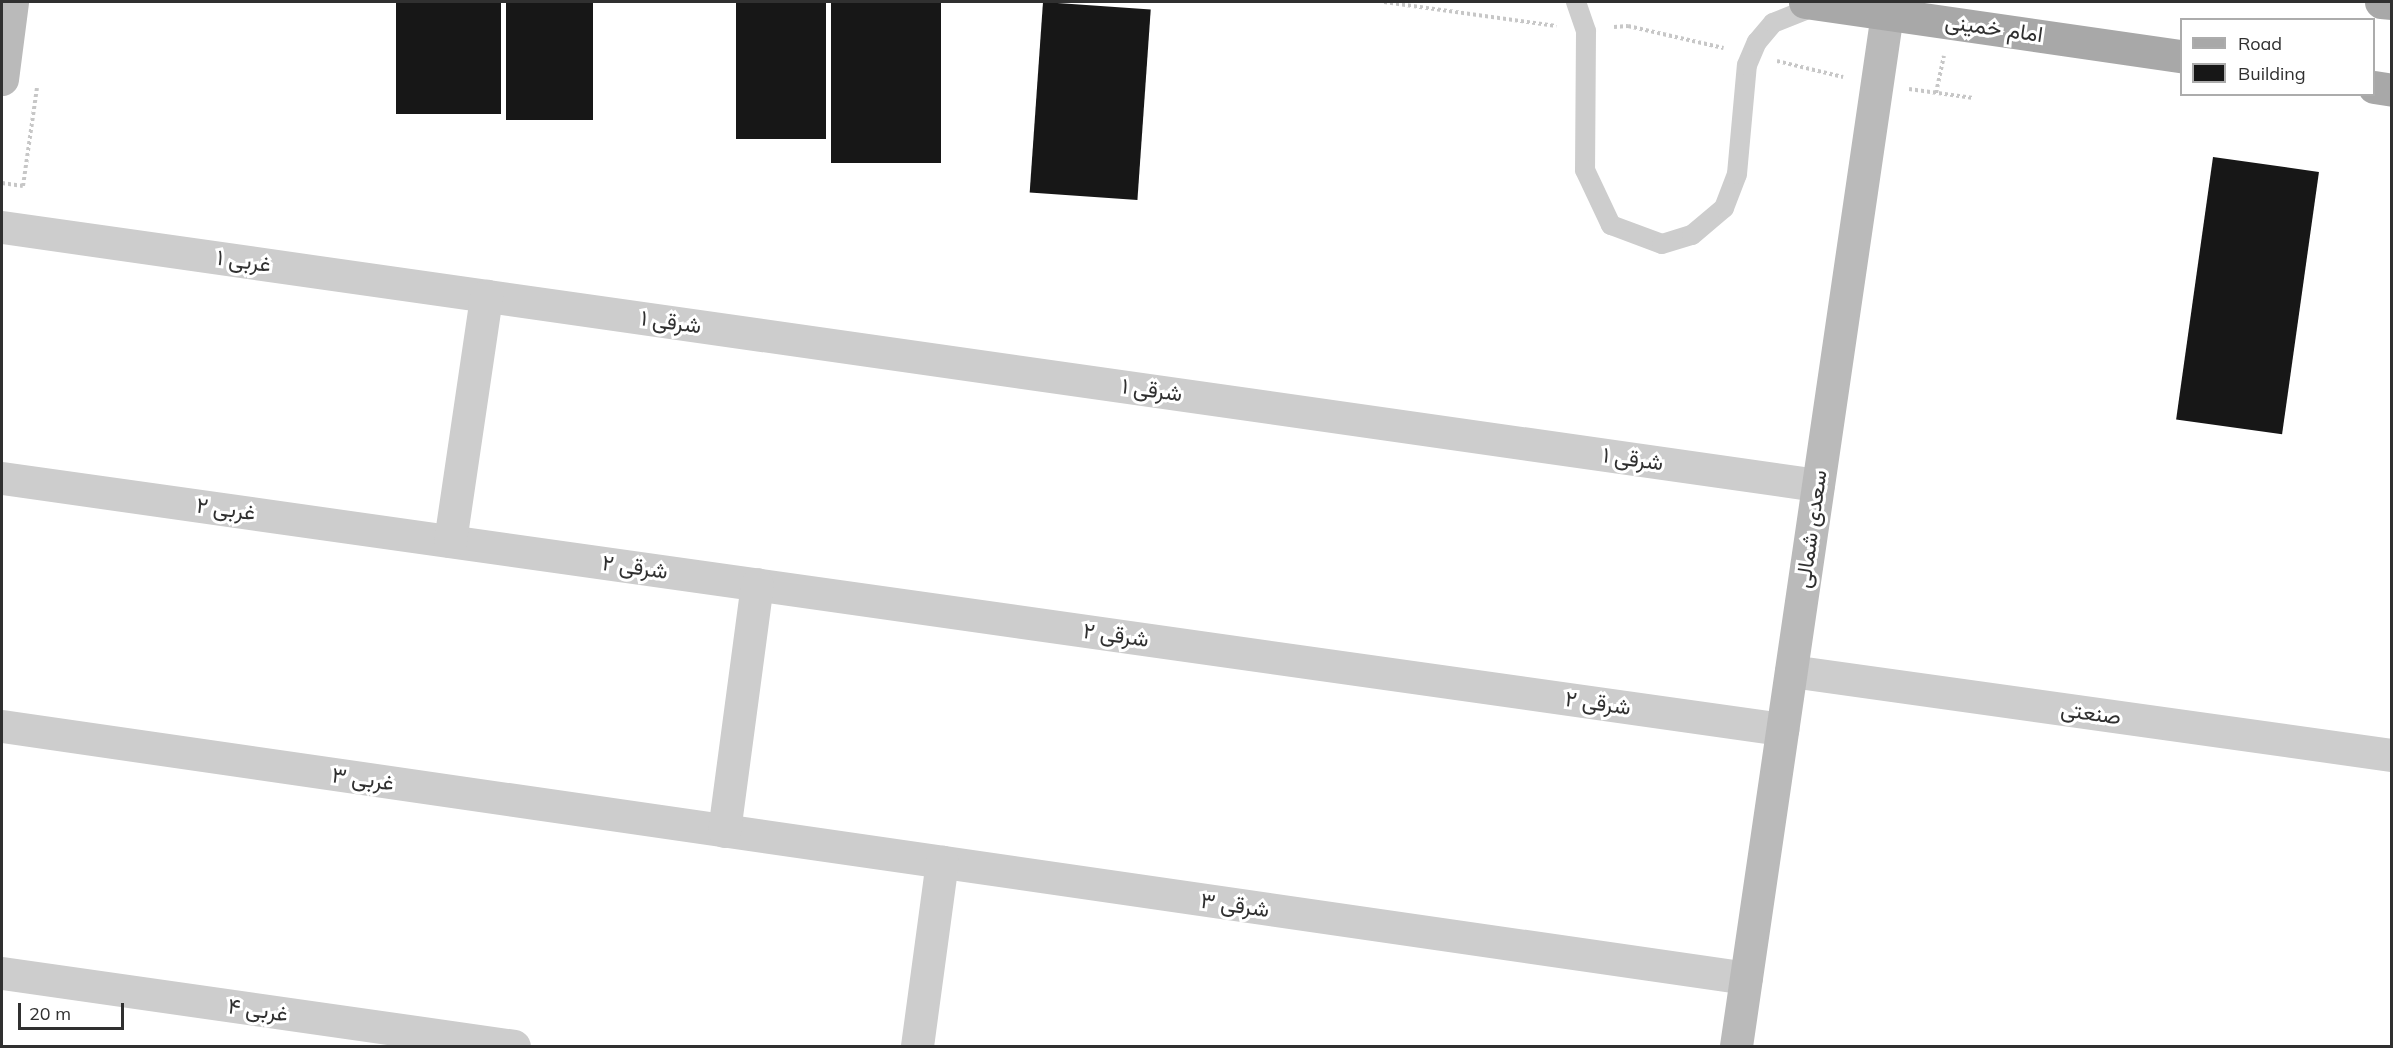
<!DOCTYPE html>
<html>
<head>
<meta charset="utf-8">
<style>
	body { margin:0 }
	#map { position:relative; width:2393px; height:1048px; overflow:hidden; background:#fff; font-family:Mulish,Vazirmatn,sans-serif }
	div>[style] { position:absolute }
	.building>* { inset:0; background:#171717; transform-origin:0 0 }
	.path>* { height:4px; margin-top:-2px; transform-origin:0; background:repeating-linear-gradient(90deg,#c7c7c7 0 3px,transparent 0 6px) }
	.service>* { height:20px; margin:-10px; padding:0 10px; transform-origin:10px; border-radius:10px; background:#cdcdcd }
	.minor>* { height:33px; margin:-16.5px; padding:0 16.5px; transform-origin:16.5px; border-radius:16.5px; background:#cdcdcd }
	.tertiary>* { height:33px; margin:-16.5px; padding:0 16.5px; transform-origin:16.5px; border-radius:16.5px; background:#cdcdcd }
	.secondary>* { height:33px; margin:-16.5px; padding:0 16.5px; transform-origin:16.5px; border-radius:16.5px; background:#bababa }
	.primary>* { height:33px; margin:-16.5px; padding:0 16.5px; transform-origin:16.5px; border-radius:16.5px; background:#a8a8a8 }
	span { translate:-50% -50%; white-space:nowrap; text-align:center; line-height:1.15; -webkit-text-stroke:6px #fff; paint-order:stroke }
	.street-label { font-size:22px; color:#303030 }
	.frame { position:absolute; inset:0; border:3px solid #303030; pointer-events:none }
	.legend { position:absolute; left:2180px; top:18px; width:195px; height:78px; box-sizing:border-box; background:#fff; border:2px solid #acacac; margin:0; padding:8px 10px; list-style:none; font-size:18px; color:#303030 }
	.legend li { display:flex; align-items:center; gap:12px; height:30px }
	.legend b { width:30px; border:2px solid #acacac }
	.scale { position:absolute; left:18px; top:1003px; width:106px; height:27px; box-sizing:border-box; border:3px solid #303030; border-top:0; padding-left:8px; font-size:18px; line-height:21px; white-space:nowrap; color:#303030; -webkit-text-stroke:4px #fff; paint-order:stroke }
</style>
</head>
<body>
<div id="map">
	<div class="building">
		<i style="left:396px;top:2px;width:105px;height:112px"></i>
		<i style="left:506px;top:2px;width:87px;height:118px"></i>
		<i style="left:736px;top:2px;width:90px;height:137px"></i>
		<i style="left:831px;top:2px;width:110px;height:161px"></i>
		<i style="left:1043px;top:2px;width:108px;height:191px;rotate:4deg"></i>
		<i style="left:2213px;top:157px;width:107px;height:265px;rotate:8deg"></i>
	</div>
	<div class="path">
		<i style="left:1384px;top:2px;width:174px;rotate:7.9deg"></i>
		<i style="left:1614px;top:27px;width:14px;rotate:-4deg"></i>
		<i style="left:1628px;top:26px;width:98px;rotate:13deg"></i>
		<i style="left:1777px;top:61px;width:68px;rotate:13.6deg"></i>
		<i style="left:1909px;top:89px;width:65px;rotate:8deg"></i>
		<i style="left:1936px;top:93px;width:38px;rotate:-78deg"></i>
		<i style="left:2px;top:183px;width:21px;rotate:8deg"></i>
		<i style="left:23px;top:186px;width:99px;rotate:-81.9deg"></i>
	</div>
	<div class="service">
		<i style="left:1576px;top:2px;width:31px;rotate:71deg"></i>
		<i style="left:1586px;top:31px;width:139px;rotate:90.4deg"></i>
		<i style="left:1585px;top:170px;width:61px;rotate:64.7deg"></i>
		<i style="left:1611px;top:225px;width:54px;rotate:20.4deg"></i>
		<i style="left:1662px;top:244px;width:31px;rotate:-17deg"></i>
		<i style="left:1692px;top:235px;width:42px;rotate:-40.2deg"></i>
		<i style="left:1724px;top:208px;width:36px;rotate:-69deg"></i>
		<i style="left:1737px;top:174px;width:109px;rotate:-84.8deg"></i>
		<i style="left:1747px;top:65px;width:25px;rotate:-67deg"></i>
		<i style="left:1757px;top:42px;width:25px;rotate:-50deg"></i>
		<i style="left:1773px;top:23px;width:48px;rotate:-21.8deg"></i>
	</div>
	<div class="minor">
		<i style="left:2px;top:227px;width:1834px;rotate:8.09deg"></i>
		<i style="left:2px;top:478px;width:1798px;rotate:8.03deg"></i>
		<i style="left:450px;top:541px;width:248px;rotate:-81.6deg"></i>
		<i style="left:2px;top:726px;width:1762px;rotate:8.22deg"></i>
		<i style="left:724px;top:831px;width:249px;rotate:-82.4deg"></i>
		<i style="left:2px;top:973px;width:517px;rotate:8.11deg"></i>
		<i style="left:917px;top:1046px;width:186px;rotate:-82.3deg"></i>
	</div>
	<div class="tertiary">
		<i style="left:1791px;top:671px;width:607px;rotate:7.96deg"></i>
	</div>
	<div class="secondary">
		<i style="left:2px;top:79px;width:78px;rotate:-82.6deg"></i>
		<i style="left:1736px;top:1046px;width:1044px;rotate:-81.68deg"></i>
	</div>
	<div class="primary">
		<i style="left:1805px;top:2px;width:381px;rotate:8.2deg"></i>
		<i style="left:2381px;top:2px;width:11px;rotate:5deg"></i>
		<i style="left:2374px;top:87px;width:18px;rotate:9deg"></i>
	</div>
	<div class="street-label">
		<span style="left:1994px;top:28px;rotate:8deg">امام خمینی</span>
		<span style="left:244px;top:261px;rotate:8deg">۱ غربی</span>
		<span style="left:671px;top:322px;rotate:8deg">۱ شرقی</span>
		<span style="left:1152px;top:390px;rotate:8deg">۱ شرقی</span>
		<span style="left:1633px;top:459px;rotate:8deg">۱ شرقی</span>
		<span style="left:226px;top:509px;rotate:8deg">۲ غربی</span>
		<span style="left:1811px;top:529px;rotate:-82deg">سعدی شمالی</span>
		<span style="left:635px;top:567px;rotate:8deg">۲ شرقی</span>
		<span style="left:1116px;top:635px;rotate:8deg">۲ شرقی</span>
		<span style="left:1598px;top:703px;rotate:8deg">۲ شرقی</span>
		<span style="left:2091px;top:713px;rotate:8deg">صنعتی</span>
		<span style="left:363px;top:779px;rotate:8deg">۳ غربی</span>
		<span style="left:1235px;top:905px;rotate:8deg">۳ شرقی</span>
		<span style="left:258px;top:1010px;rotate:8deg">۴ غربی</span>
	</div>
	<div class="frame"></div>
	<ul class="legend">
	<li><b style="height:8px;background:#a8a8a8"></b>Road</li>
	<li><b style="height:16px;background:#171717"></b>Building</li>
	</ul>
	<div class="scale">20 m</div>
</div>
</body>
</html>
